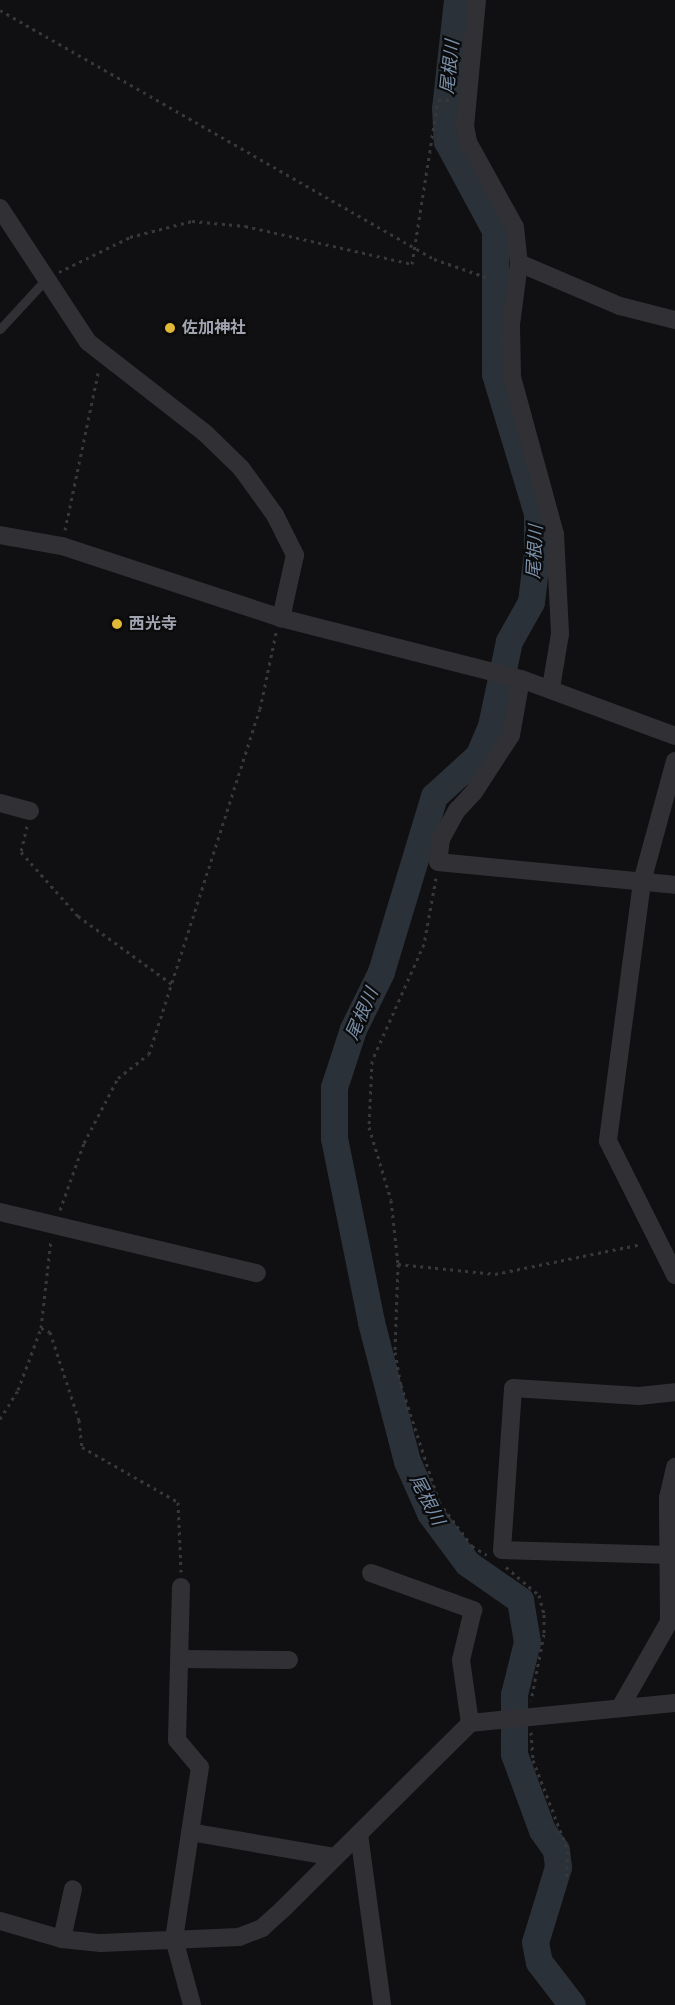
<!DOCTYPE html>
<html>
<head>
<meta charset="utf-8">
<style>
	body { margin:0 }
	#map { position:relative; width:675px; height:2005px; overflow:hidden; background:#100f11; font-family:"Public Sans","Noto Sans JP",sans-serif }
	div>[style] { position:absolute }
	.river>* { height:27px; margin:-13.5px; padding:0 13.5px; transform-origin:13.5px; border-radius:13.5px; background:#2a3138 }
	.path>* { height:3px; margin-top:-1.5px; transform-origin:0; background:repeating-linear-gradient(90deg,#37383c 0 3px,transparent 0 7.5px) }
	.lane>* { height:9px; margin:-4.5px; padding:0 4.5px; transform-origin:4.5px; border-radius:4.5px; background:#313135 }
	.street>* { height:18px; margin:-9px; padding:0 9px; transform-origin:9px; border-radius:9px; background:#313135 }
	.dots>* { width:16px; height:16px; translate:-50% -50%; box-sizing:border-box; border:3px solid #0b0b0c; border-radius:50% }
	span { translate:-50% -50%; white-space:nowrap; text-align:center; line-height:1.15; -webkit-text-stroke:4.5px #0b0b0c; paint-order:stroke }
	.poi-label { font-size:16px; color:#a2a5b1; font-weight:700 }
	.left { translate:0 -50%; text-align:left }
	.water-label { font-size:18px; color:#7a8faa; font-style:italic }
</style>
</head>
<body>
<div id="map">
	<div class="river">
		<i style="left:457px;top:0;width:109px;rotate:96.3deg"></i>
		<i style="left:445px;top:108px;width:33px;rotate:87deg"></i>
		<i style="left:447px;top:141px;width:101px;rotate:61.7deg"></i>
		<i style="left:495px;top:230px;width:144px;rotate:90deg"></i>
		<i style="left:495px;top:374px;width:145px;rotate:73.2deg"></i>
		<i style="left:537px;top:513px;width:38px;rotate:90deg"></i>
		<i style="left:537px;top:551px;width:51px;rotate:96.7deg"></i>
		<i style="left:531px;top:602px;width:45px;rotate:119.4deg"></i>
		<i style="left:509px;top:641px;width:87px;rotate:102deg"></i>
		<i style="left:491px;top:726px;width:33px;rotate:113deg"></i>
		<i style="left:478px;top:756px;width:59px;rotate:137.7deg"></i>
		<i style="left:434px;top:796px;width:184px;rotate:106.8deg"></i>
		<i style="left:381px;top:972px;width:64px;rotate:116.2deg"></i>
		<i style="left:353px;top:1029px;width:61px;rotate:108.1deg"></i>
		<i style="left:334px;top:1087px;width:51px;rotate:90deg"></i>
		<i style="left:334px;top:1138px;width:188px;rotate:78.6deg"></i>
		<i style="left:371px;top:1322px;width:144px;rotate:75.5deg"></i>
		<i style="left:407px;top:1461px;width:57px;rotate:66.1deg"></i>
		<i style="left:430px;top:1513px;width:62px;rotate:53.5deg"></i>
		<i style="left:467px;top:1563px;width:65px;rotate:34.9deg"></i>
		<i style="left:520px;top:1600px;width:43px;rotate:80.5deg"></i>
		<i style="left:527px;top:1642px;width:54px;rotate:104deg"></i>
		<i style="left:514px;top:1694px;width:60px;rotate:90deg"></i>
		<i style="left:514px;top:1754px;width:81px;rotate:69.8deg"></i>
		<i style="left:542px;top:1830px;width:24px;rotate:55deg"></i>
		<i style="left:556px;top:1850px;width:17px;rotate:83deg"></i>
		<i style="left:558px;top:1867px;width:78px;rotate:107deg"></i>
		<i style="left:535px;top:1942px;width:20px;rotate:79deg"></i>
		<i style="left:539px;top:1962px;width:54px;rotate:52.5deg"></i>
	</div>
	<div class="path">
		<i style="left:0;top:10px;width:500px;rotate:29.84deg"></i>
		<i style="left:434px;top:259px;width:55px;rotate:19.1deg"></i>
		<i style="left:59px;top:272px;width:79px;rotate:-26.2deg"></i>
		<i style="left:130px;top:237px;width:64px;rotate:-14.5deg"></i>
		<i style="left:192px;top:221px;width:53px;rotate:5.4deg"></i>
		<i style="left:245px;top:226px;width:171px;rotate:12.8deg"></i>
		<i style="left:412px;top:264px;width:166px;rotate:-81deg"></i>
		<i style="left:438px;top:100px;width:15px"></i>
		<i style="left:65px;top:530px;width:165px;rotate:-78.1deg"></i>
		<i style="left:27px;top:826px;width:27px;rotate:103deg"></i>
		<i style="left:21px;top:852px;width:86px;rotate:48.3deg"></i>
		<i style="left:78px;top:916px;width:116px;rotate:35.9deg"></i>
		<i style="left:436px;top:878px;width:67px;rotate:100.3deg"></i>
		<i style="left:424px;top:944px;width:128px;rotate:114deg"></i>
		<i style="left:372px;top:1061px;width:66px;rotate:92.6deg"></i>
		<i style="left:369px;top:1127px;width:76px;rotate:73.2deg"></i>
		<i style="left:391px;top:1200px;width:64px;rotate:83.8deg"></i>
		<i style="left:398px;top:1264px;width:88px;rotate:92deg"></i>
		<i style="left:395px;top:1352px;width:34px;rotate:80deg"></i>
		<i style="left:401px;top:1385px;width:123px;rotate:72deg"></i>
		<i style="left:439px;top:1502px;width:55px;rotate:53.1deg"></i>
		<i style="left:472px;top:1546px;width:17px;rotate:31deg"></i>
		<i style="left:60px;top:1210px;width:71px;rotate:-70.3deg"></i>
		<i style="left:84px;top:1143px;width:73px;rotate:-62.4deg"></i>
		<i style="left:118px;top:1078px;width:39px;rotate:-38deg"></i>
		<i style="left:149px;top:1054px;width:362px;rotate:-72.2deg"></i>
		<i style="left:260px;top:709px;width:78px;rotate:-78.1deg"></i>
		<i style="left:398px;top:1264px;width:98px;rotate:5.9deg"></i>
		<i style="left:495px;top:1274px;width:150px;rotate:-11.5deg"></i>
		<i style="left:41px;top:1328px;width:10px;rotate:24deg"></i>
		<i style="left:50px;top:1332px;width:93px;rotate:71.8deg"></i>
		<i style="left:79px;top:1420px;width:27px;rotate:84deg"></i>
		<i style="left:82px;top:1447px;width:111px;rotate:29.8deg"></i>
		<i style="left:178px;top:1502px;width:70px;rotate:87.5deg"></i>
		<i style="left:0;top:1419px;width:34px;rotate:-58deg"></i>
		<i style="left:18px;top:1390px;width:66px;rotate:-69.6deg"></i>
		<i style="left:41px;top:1328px;width:90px;rotate:-83.6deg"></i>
		<i style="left:506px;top:1567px;width:43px;rotate:40.3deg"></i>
		<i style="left:539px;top:1595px;width:20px;rotate:75deg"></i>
		<i style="left:544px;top:1614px;width:20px;rotate:90deg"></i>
		<i style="left:544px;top:1634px;width:68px;rotate:101deg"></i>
		<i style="left:531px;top:1732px;width:28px;rotate:86deg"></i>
		<i style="left:533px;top:1760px;width:97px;rotate:69deg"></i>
		<i style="left:568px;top:1851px;width:28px;rotate:94deg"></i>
	</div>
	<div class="lane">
		<i style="left:0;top:329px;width:69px;rotate:-47.3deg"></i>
	</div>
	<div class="street">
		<i style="left:477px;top:0;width:127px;rotate:95.4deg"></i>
		<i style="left:465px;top:126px;width:16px;rotate:79deg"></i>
		<i style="left:468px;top:142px;width:97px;rotate:61.1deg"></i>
		<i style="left:515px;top:227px;width:36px;rotate:84deg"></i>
		<i style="left:519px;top:263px;width:63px;rotate:97.4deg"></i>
		<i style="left:511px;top:325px;width:52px;rotate:88.9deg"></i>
		<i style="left:512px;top:377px;width:163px;rotate:74.7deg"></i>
		<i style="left:555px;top:534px;width:100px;rotate:87.1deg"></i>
		<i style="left:560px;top:634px;width:55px;rotate:99.5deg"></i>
		<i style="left:0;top:208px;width:160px;rotate:56.7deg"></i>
		<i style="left:88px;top:342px;width:148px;rotate:37.9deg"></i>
		<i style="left:205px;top:433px;width:50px;rotate:44.2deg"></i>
		<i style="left:241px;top:468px;width:58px;rotate:54.1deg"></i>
		<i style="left:275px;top:515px;width:45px;rotate:63.4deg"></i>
		<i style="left:295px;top:555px;width:65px;rotate:102.5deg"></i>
		<i style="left:519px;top:263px;width:110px;rotate:23.1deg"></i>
		<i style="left:620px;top:306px;width:57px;rotate:14.3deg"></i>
		<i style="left:0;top:535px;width:63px;rotate:10.1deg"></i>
		<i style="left:62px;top:546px;width:231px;rotate:18.2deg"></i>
		<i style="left:281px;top:618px;width:248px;rotate:14.3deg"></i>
		<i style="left:521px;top:679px;width:164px;rotate:20.3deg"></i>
		<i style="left:521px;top:679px;width:57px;rotate:100.1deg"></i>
		<i style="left:511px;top:735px;width:68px;rotate:123deg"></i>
		<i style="left:474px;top:792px;width:25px;rotate:133deg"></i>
		<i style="left:457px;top:810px;width:33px;rotate:119deg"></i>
		<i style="left:441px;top:839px;width:23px;rotate:97deg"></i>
		<i style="left:438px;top:862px;width:238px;rotate:5.5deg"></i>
		<i style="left:675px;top:761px;width:125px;rotate:105.3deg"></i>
		<i style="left:642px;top:882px;width:261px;rotate:97.5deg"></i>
		<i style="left:608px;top:1141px;width:150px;rotate:63.4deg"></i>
		<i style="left:0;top:803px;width:31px;rotate:15deg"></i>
		<i style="left:0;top:1212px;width:264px;rotate:13.4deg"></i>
		<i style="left:671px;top:1555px;width:169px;rotate:-178.3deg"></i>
		<i style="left:502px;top:1550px;width:162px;rotate:-86.1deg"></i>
		<i style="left:513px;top:1388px;width:126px;rotate:3.6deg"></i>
		<i style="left:639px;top:1396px;width:36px;rotate:-6deg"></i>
		<i style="left:371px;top:1573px;width:109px;rotate:19.9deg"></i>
		<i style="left:473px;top:1610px;width:51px;rotate:103.5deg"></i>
		<i style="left:461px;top:1660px;width:64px;rotate:81.9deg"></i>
		<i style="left:181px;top:1587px;width:153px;rotate:91.5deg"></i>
		<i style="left:177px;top:1740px;width:35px;rotate:50deg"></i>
		<i style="left:200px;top:1767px;width:174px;rotate:98.6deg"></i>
		<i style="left:174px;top:1939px;width:68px;rotate:74.7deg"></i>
		<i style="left:180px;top:1659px;width:109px;rotate:0.5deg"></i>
		<i style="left:621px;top:1706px;width:97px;rotate:-60.3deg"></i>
		<i style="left:669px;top:1622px;width:124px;rotate:-90.5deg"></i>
		<i style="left:668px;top:1498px;width:32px;rotate:-77deg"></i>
		<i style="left:190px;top:1832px;width:146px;rotate:9.8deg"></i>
		<i style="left:359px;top:1834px;width:173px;rotate:82.3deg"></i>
		<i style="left:0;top:1921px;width:65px;rotate:16.2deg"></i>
		<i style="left:62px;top:1939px;width:39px;rotate:6deg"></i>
		<i style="left:101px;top:1943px;width:138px;rotate:-2.5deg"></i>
		<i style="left:239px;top:1937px;width:25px;rotate:-21deg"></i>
		<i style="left:262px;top:1928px;width:27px;rotate:-42deg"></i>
		<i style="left:282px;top:1910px;width:265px;rotate:-44.8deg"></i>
		<i style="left:470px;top:1723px;width:206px;rotate:-5.6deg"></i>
		<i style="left:62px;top:1939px;width:51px;rotate:-77.6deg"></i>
	</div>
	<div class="dots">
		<i style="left:170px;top:328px;background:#e3b835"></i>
		<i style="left:117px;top:624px;background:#e3b835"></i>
	</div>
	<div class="poi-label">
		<span class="left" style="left:182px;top:328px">佐加神社</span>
		<span class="left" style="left:129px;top:624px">西光寺</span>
	</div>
	<div class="water-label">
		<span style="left:450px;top:67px;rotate:-84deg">尾根川</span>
		<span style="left:535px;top:552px;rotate:-87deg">尾根川</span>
		<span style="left:362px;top:1014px;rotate:-66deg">尾根川</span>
		<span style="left:427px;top:1500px;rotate:63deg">尾根川</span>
	</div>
</div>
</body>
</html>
